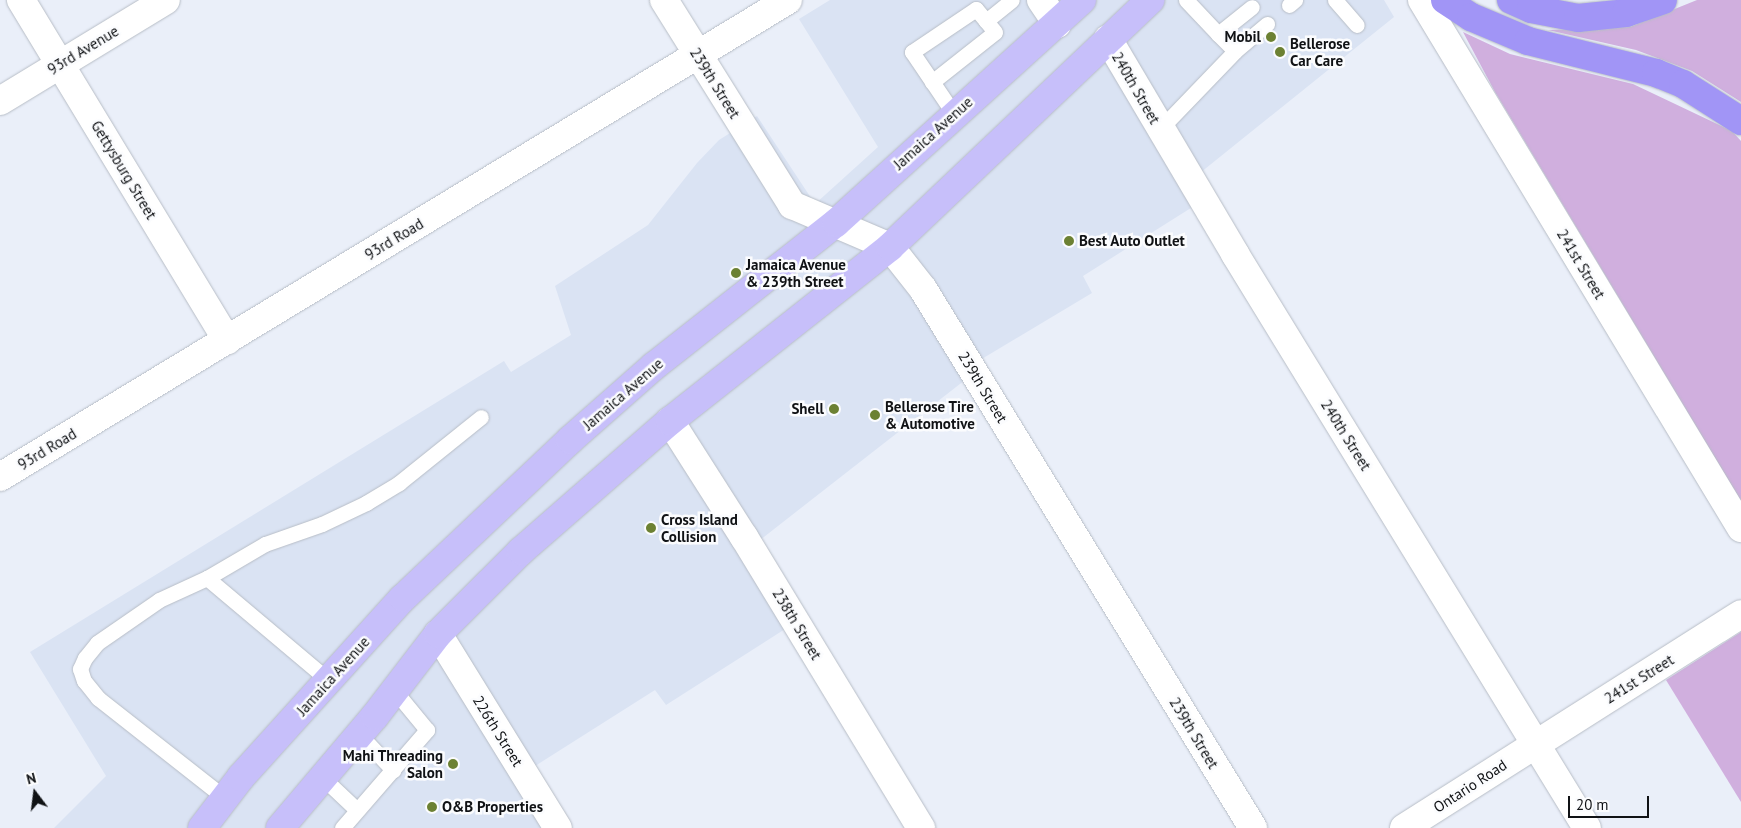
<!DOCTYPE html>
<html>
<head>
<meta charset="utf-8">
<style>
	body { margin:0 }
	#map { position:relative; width:1741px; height:828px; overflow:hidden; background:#eaeff9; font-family:"PT Sans",sans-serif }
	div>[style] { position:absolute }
	.built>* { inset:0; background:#dae3f3 }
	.green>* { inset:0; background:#d0afde }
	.roads { filter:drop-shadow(0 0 1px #b7bdc6) drop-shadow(0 0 1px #b7bdc6) }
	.lane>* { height:15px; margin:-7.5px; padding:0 7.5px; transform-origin:7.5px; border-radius:7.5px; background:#fff }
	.street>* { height:28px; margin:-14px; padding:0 14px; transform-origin:14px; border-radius:14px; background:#fff }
	.primary>* { height:28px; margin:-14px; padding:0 14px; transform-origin:14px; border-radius:14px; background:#c7bffa }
	.highway>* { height:28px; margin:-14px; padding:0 14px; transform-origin:14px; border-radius:14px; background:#a195f6 }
	.dots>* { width:14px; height:14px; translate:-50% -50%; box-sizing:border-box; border:2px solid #fbfcfe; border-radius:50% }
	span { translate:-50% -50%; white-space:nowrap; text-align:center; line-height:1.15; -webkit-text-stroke:5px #fbfcfe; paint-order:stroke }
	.poi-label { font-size:15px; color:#101215; font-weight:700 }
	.right { translate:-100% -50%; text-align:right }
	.left { translate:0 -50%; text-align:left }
	.street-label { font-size:15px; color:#101215 }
	.north { position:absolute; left:10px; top:768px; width:50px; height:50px; -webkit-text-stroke:4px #fbfcfe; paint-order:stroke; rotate:345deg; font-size:14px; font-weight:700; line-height:20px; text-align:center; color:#101215 }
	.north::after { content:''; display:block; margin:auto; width:18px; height:22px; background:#101215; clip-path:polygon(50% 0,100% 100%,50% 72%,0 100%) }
	.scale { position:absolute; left:1568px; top:796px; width:81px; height:22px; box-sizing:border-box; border:2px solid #101215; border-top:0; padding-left:6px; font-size:15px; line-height:18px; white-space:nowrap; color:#101215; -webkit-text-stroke:4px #fbfcfe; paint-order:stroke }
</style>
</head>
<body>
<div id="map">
	<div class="built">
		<i style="clip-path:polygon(830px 0,1384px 0,1394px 17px,1190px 181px,1202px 201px,1083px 276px,1092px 293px,970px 366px,974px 373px,751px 547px,796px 622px,666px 705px,655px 690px,524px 773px,558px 828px,54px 828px,106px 776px,30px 652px,504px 361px,511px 372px,571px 335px,555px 286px,648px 225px,697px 163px,719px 140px,757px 116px,815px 204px,878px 147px,799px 19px)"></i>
	</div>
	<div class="green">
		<i style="clip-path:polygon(1697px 0,1741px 0,1741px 102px,1692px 71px,1636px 50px,1548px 30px,1630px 27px)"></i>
		<i style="clip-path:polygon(1463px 32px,1510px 54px,1633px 84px,1732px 131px,1741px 141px,1741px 501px,1495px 92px)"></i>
		<i style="clip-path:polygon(1741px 632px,1741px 802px,1666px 680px)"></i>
	</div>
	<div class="roads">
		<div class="lane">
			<i style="left:1186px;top:0;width:47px;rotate:46.7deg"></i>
			<i style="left:1218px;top:34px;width:43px;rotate:-38.5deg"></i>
			<i style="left:1335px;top:0;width:33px;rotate:49deg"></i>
			<i style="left:1289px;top:5px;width:8px;rotate:-40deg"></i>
			<i style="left:1235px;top:51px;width:42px;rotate:-40.2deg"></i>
			<i style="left:932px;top:82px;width:80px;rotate:-38.4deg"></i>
			<i style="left:995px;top:32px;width:14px;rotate:-129deg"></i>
			<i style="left:954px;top:114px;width:75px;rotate:-124.1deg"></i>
			<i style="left:912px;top:52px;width:77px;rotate:-33.9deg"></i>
			<i style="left:976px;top:9px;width:16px;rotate:50deg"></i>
			<i style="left:986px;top:21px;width:33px;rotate:-39deg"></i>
			<i style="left:1160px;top:129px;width:108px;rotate:-46.1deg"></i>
			<i style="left:1235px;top:51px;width:24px;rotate:-135deg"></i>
			<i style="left:207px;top:578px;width:67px;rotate:-30.4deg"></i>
			<i style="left:265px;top:544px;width:60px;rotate:-19.3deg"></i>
			<i style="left:322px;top:524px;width:49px;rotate:-25.5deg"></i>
			<i style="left:366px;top:503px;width:39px;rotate:-31deg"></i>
			<i style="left:399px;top:483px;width:105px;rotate:-38.8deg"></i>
			<i style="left:359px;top:734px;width:50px;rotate:46.6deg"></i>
			<i style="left:322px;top:777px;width:48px;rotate:43.3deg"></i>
			<i style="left:225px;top:798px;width:162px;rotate:-141.8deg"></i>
			<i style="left:98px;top:698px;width:22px;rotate:-129deg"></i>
			<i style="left:84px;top:681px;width:13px;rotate:-108deg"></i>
			<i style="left:80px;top:669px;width:12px;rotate:-66deg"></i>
			<i style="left:85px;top:658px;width:19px;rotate:-51deg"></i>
			<i style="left:97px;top:643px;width:75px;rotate:-34.7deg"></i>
			<i style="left:159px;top:600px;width:53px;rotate:-24.6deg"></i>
			<i style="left:207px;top:578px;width:158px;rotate:40.1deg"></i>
			<i style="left:342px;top:828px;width:130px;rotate:-49.1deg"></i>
			<i style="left:427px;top:730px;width:52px;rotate:-129.5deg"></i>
		</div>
		<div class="street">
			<i style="left:21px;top:0;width:398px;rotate:58.8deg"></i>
			<i style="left:664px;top:0;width:242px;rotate:58deg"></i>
			<i style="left:792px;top:205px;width:107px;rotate:23.2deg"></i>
			<i style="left:890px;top:247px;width:53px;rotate:51.8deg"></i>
			<i style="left:923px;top:289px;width:632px;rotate:58.52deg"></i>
			<i style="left:1041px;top:0;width:29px;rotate:56deg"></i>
			<i style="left:1422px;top:0;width:617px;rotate:58.86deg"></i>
			<i style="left:1108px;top:39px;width:250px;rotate:59.4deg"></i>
			<i style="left:1235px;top:254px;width:673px;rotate:58.48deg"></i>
			<i style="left:0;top:101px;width:194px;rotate:-31.3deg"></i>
			<i style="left:670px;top:421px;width:138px;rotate:57.5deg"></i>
			<i style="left:744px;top:537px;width:341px;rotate:58.7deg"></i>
			<i style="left:0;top:477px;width:921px;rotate:-31.19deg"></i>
			<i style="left:438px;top:634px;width:228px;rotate:58.3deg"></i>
			<i style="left:1404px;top:828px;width:399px;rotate:-32.4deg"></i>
		</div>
		<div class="primary">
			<i style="left:202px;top:828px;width:64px;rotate:-52.6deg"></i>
			<i style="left:241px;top:777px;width:241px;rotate:-47.9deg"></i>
			<i style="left:403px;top:598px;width:230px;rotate:-43.4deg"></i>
			<i style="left:570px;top:440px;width:112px;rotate:-41.4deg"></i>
			<i style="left:654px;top:366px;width:231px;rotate:-38.2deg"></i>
			<i style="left:836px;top:223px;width:332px;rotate:-42.2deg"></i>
			<i style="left:280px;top:828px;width:147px;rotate:-49.7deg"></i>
			<i style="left:375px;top:716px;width:103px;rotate:-52.5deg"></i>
			<i style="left:438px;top:634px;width:117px;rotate:-45deg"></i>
			<i style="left:521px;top:551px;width:198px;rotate:-41.1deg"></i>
			<i style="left:670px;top:421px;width:280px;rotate:-38.3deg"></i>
			<i style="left:890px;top:247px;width:359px;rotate:-43.5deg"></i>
		</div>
		<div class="highway">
			<i style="left:1445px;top:0;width:31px;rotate:33deg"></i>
			<i style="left:1471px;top:17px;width:62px;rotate:22.8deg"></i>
			<i style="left:1528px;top:41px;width:132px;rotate:14deg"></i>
			<i style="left:1656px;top:73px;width:29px;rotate:22deg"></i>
			<i style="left:1683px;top:84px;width:69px;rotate:32.5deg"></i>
			<i style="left:1511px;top:0;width:22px;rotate:24deg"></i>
			<i style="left:1531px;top:9px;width:48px;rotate:10.8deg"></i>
			<i style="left:1578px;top:18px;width:48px;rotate:-5.9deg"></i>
			<i style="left:1626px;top:13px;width:39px;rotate:-19deg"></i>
		</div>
	</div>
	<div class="dots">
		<i style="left:1271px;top:37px;background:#6c8133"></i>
		<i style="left:1280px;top:52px;background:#6c8133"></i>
		<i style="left:1069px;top:241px;background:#6c8133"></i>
		<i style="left:736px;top:273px;background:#6c8133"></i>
		<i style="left:834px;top:409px;background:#6c8133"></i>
		<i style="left:875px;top:415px;background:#6c8133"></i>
		<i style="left:651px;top:528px;background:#6c8133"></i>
		<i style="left:453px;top:764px;background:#6c8133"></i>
		<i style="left:432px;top:807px;background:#6c8133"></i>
	</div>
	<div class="poi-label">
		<span class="right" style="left:1261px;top:37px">Mobil</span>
		<span class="left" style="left:1290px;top:52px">Bellerose<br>Car Care</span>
		<span class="left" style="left:1079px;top:241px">Best Auto Outlet</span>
		<span class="left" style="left:746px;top:273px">Jamaica Avenue<br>&amp; 239th Street</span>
		<span class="left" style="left:885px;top:415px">Bellerose Tire<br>&amp; Automotive</span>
		<span class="right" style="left:824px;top:409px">Shell</span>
		<span class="left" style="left:661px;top:528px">Cross Island<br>Collision</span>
		<span class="right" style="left:443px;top:764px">Mahi Threading<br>Salon</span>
		<span class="left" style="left:442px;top:807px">O&amp;B Properties</span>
	</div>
	<div class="street-label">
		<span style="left:83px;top:50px;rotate:-31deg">93rd Avenue</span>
		<span style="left:715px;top:83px;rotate:58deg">239th Street</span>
		<span style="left:1136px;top:88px;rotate:60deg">240th Street</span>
		<span style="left:933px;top:133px;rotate:-42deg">Jamaica Avenue</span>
		<span style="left:124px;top:170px;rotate:59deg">Gettysburg Street</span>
		<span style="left:394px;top:239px;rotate:-31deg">93rd Road</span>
		<span style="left:1581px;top:264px;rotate:59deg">241st Street</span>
		<span style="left:983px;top:387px;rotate:59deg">239th Street</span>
		<span style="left:623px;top:394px;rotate:-41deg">Jamaica Avenue</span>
		<span style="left:1346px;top:435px;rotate:58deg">240th Street</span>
		<span style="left:47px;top:449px;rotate:-31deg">93rd Road</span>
		<span style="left:797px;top:624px;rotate:59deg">238th Street</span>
		<span style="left:333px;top:676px;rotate:-48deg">Jamaica Avenue</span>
		<span style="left:1639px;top:679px;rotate:-32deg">241st Street</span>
		<span style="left:498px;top:731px;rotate:58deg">226th Street</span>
		<span style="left:1194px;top:733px;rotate:59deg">239th Street</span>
		<span style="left:1470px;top:786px;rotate:-33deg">Ontario Road</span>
	</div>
	<div class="north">N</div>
	<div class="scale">20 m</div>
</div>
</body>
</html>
